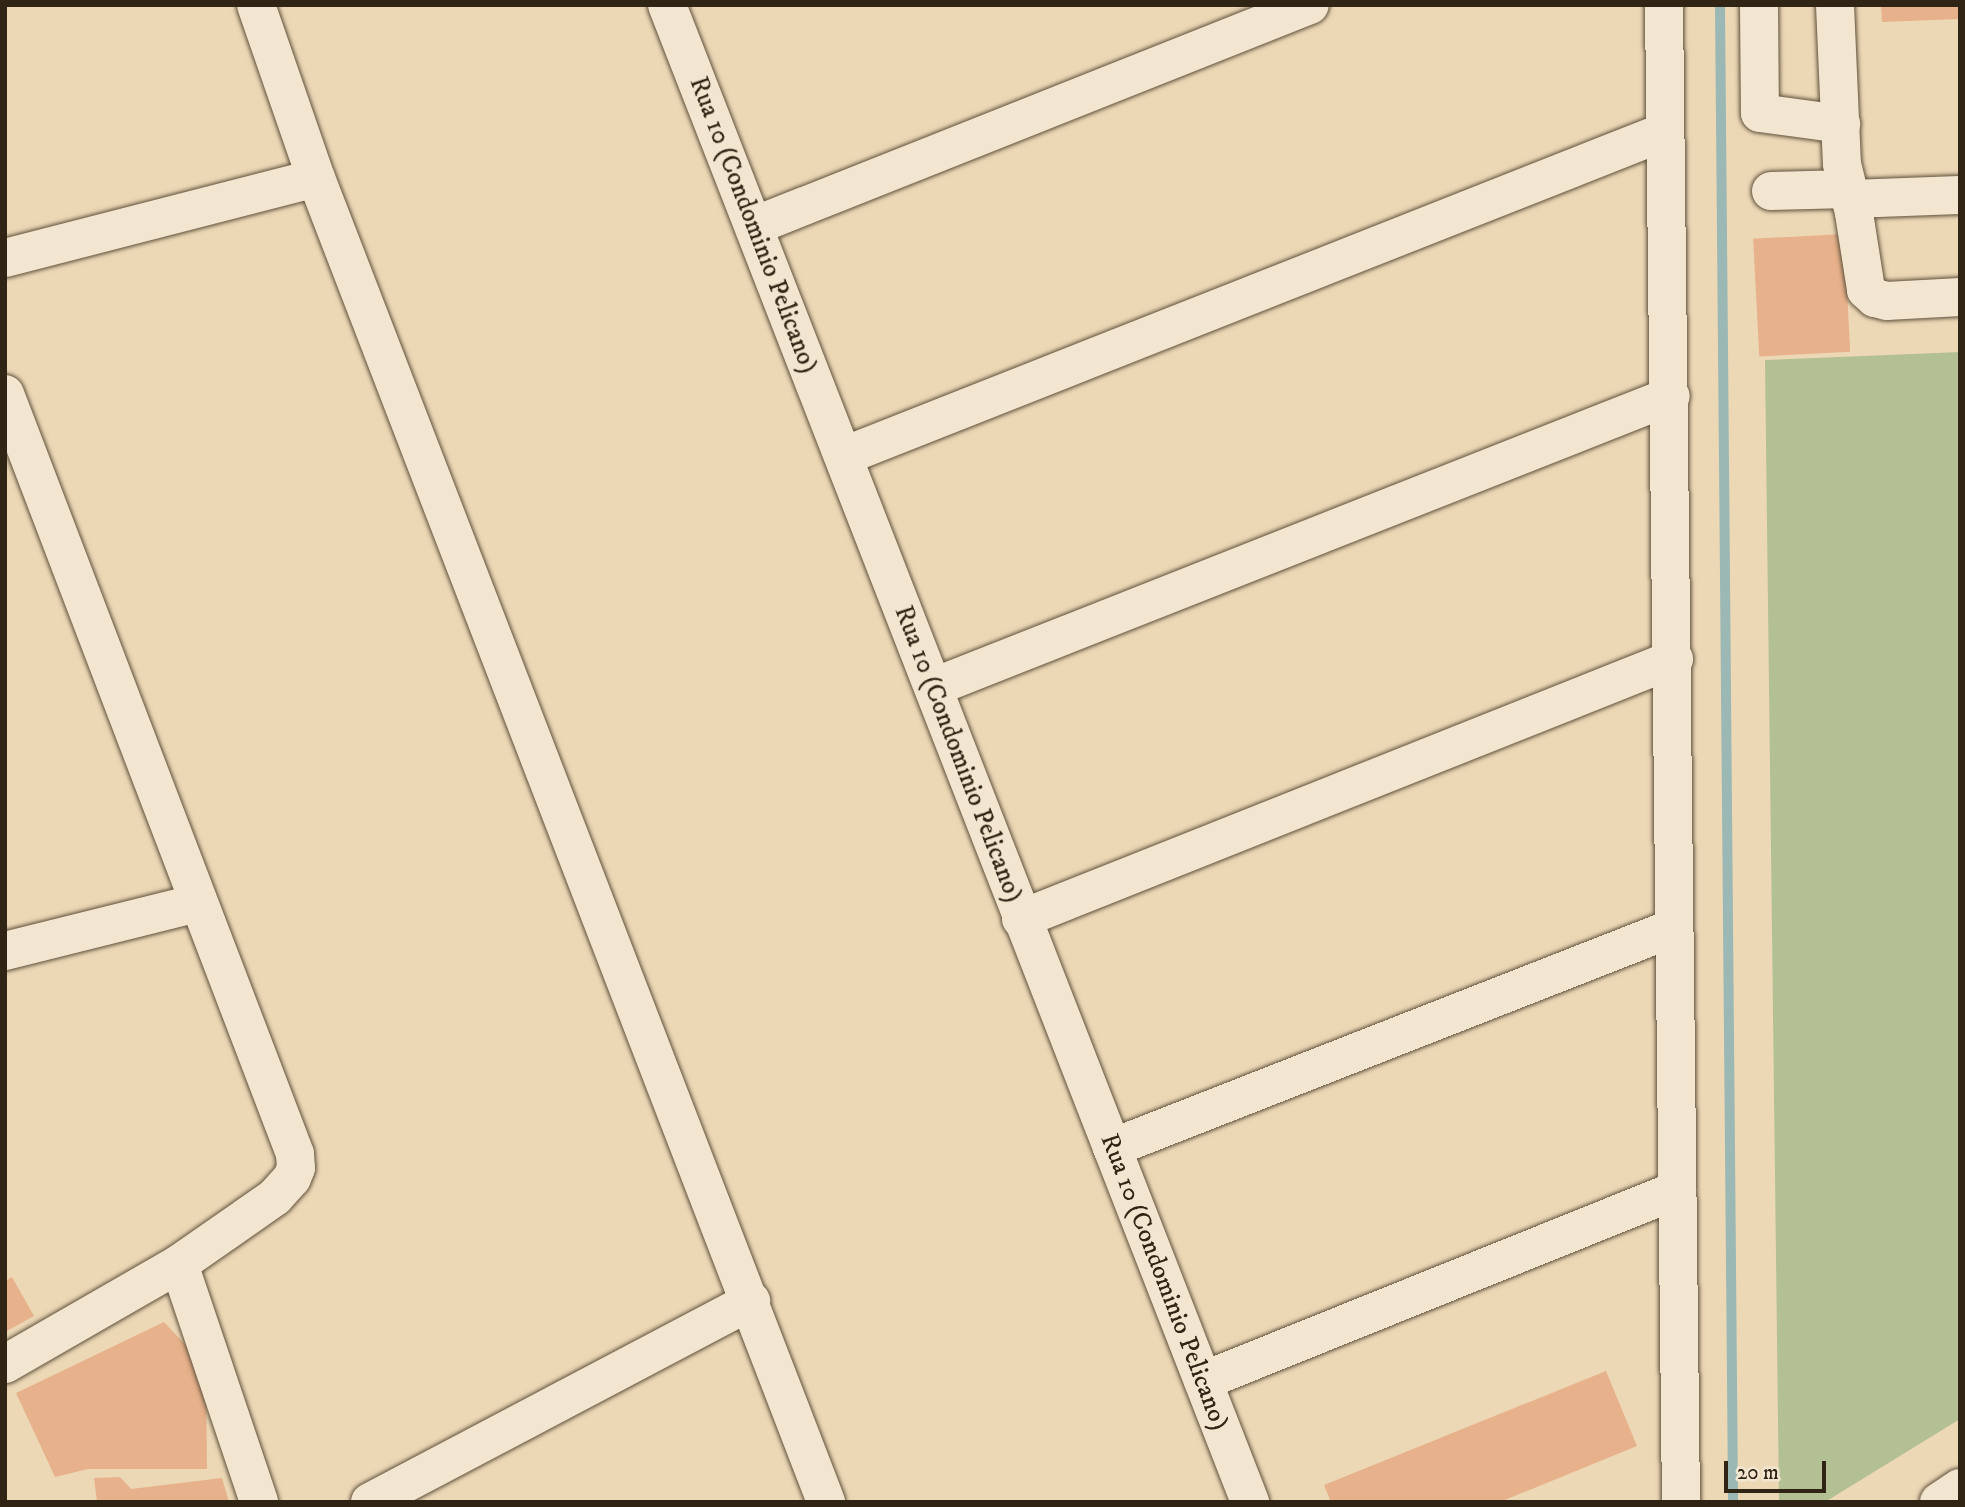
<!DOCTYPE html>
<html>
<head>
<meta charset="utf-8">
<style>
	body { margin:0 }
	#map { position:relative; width:1965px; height:1507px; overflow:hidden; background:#edd8b6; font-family:"IM FELL DW Pica",serif }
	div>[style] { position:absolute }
	.green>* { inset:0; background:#b2c093 }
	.stream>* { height:10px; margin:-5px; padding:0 5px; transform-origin:5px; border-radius:5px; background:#9bb8b5 }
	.building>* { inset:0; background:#e7b18b; transform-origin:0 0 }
	.roads { filter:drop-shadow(0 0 2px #5f513c) drop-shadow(0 0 2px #5f513c) }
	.minor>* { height:38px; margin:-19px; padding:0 19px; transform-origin:19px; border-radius:19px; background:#f3e6d0 }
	span { translate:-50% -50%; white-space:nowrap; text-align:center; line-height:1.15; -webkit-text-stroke:6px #f3e6d0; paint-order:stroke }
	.street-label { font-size:26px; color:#302414 }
	.frame { position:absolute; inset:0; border:7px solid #302414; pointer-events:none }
	.scale { position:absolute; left:1724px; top:1461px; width:102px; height:32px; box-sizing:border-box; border:4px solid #302414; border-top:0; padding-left:9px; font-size:21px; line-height:24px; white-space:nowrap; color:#302414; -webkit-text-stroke:5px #f3e6d0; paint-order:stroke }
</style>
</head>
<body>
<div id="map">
	<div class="green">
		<i style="clip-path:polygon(1960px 352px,1960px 1419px,1825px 1502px,1779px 1502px,1765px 360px)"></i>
	</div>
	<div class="stream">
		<i style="left:1720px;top:5px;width:1497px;rotate:89.5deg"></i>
	</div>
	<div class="building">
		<i style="clip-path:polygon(1881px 5px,1960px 5px,1960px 19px,1882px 22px)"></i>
		<i style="left:1844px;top:234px;width:118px;height:91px;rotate:87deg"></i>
		<i style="clip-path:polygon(12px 1277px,34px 1316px,5px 1332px,5px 1281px)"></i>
		<i style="clip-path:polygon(164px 1322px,206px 1367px,207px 1469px,88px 1469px,55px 1477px,16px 1393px)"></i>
		<i style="clip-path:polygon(1606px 1371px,1637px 1446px,1500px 1502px,1331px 1502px,1324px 1485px)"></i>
		<i style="clip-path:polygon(120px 1477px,131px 1489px,222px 1478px,229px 1502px,97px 1502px,94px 1478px)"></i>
	</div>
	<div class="roads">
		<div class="minor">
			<i style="left:256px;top:5px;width:183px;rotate:70.9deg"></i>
			<i style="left:316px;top:178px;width:1419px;rotate:68.93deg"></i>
			<i style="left:667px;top:5px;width:1607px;rotate:68.72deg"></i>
			<i style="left:1664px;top:5px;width:1497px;rotate:89.35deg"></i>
			<i style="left:1759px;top:5px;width:108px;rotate:89.5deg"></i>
			<i style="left:1760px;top:113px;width:82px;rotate:7.7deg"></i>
			<i style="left:1835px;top:5px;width:159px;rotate:87.5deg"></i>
			<i style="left:1842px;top:164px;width:50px;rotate:76.2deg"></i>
			<i style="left:1854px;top:213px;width:78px;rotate:81.1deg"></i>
			<i style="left:1866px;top:290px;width:12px;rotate:42deg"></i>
			<i style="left:1875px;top:298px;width:12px;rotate:14deg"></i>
			<i style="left:1887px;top:301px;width:73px;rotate:-3.1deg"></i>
			<i style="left:1771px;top:191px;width:77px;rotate:-1.5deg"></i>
			<i style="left:1850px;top:199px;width:110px;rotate:-2.1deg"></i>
			<i style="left:754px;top:226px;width:598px;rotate:-21.68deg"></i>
			<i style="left:5px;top:258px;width:321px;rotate:-14.4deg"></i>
			<i style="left:5px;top:394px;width:813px;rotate:69.11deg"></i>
			<i style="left:295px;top:1154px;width:14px;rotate:86deg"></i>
			<i style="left:296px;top:1168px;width:11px;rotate:112deg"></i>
			<i style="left:292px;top:1178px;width:25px;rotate:132deg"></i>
			<i style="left:275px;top:1197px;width:117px;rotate:145.1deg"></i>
			<i style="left:179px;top:1264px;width:201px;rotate:150.1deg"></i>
			<i style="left:844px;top:456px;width:882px;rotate:-21.56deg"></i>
			<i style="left:934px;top:687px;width:792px;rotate:-21.55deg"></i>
			<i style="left:1021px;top:919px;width:703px;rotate:-21.71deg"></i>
			<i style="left:5px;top:951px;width:198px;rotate:-14deg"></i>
			<i style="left:1112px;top:1148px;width:603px;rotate:-21.41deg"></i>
			<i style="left:179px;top:1264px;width:251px;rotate:71.4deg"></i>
			<i style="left:1203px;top:1381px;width:511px;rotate:-21.95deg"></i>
			<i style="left:370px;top:1502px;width:431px;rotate:-27.8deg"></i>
			<i style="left:1939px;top:1502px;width:25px;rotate:-34deg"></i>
		</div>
	</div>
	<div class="street-label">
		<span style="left:753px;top:225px;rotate:69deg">Rua 10 (Condominio Pelicano)</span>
		<span style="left:958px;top:754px;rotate:69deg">Rua 10 (Condominio Pelicano)</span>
		<span style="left:1164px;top:1282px;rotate:69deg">Rua 10 (Condominio Pelicano)</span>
	</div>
	<div class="frame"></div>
	<div class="scale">20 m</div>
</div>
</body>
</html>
